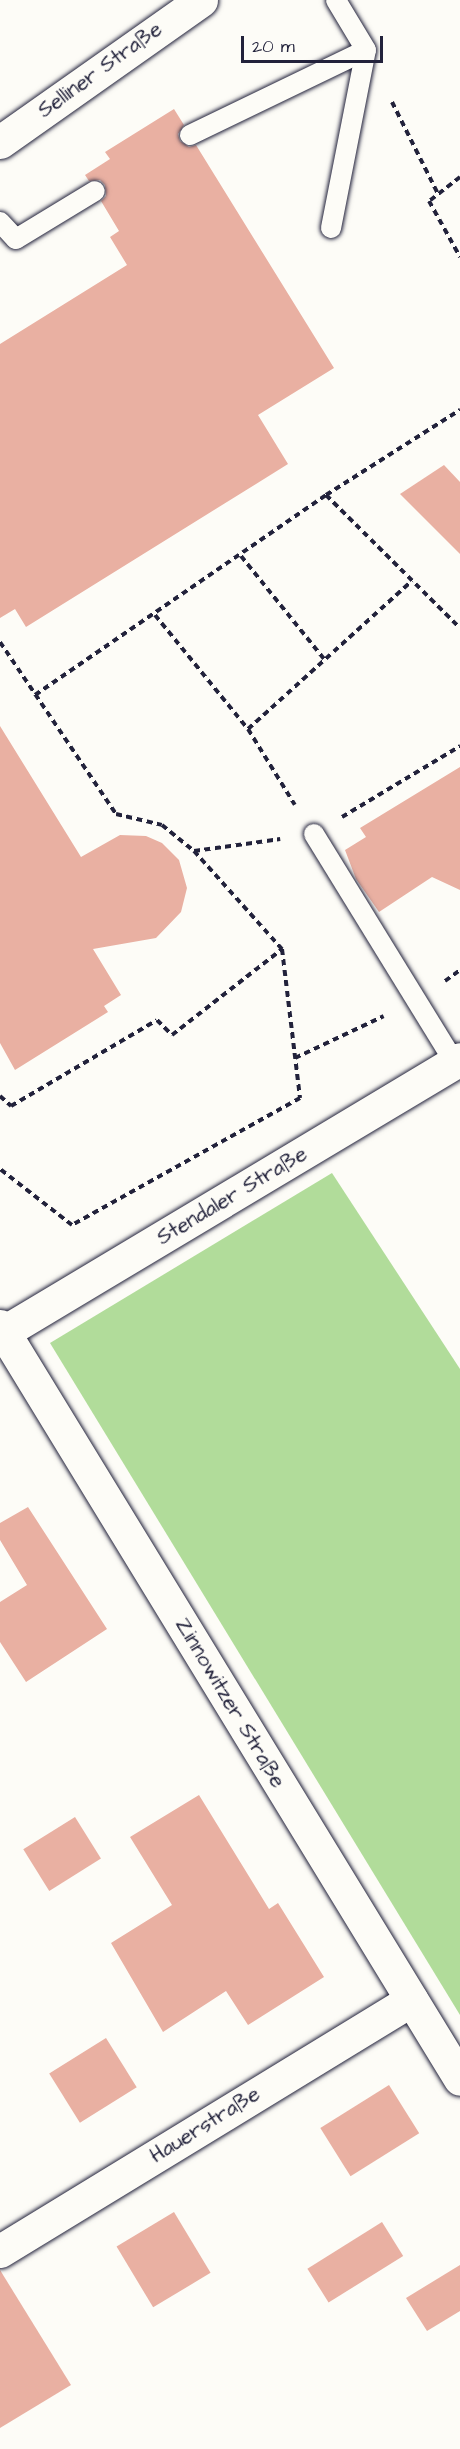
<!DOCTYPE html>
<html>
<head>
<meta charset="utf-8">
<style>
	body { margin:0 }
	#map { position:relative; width:460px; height:2449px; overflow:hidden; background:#fdfcf7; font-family:"Architects Daughter",sans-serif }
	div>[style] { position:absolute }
	.green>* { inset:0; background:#b1dc9a }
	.building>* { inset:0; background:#e9b0a2; transform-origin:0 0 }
	.path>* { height:4px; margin-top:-2px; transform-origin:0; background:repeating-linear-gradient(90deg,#22223b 0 6px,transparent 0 10.5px) }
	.roads { filter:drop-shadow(0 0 2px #22223b) drop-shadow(0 0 2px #22223b) }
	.lane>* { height:20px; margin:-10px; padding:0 10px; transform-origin:10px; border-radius:10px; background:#fdfcf7 }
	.street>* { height:33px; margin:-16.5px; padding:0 16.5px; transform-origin:16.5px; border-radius:16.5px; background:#fdfcf7 }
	span { translate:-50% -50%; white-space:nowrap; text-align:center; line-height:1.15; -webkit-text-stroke:4.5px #fdfcf7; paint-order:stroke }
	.street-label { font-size:21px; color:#22223b }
	.scale { position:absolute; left:241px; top:36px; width:142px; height:27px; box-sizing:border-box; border:3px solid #22223b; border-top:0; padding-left:8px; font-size:18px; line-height:21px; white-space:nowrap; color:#22223b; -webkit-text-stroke:4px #fdfcf7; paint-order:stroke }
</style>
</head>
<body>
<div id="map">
	<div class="green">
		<i style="clip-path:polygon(332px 1173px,460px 1369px,460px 2015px,50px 1343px)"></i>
	</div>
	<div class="building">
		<i style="clip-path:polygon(174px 109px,184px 125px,178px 134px,180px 141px,189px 147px,196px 145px,334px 368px,258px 415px,288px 464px,26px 627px,15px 609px,0 618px,0 344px,127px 265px,110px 237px,119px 231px,101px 201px,106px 196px,105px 185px,100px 180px,89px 181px,85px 175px,110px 159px,105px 152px)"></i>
		<i style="clip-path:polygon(444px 465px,460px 482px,460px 554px,400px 494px)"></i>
		<i style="clip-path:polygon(0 726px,81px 857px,120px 835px,146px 836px,162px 843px,179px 860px,187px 888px,181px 912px,156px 938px,93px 949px,121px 995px,104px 1006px,108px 1012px,15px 1070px,0 1043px)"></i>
		<i style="clip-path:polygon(460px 767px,460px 890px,432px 877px,379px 912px,356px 879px,345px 850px,366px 837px,360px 828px)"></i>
		<i style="clip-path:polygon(28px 1507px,107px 1629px,26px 1682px,0 1642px,0 1602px,27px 1585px,0 1540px,0 1523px)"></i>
		<i style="clip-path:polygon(199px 1795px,269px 1909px,278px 1903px,324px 1977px,248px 2025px,226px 1991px,163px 2032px,111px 1943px,172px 1905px,130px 1837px)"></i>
		<i style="left:75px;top:1817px;width:49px;height:61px;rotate:58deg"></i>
		<i style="left:106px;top:2038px;width:58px;height:67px;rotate:58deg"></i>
		<i style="left:389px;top:2085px;width:57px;height:81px;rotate:58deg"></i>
		<i style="left:174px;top:2212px;width:71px;height:67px;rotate:59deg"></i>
		<i style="left:382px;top:2222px;width:40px;height:88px;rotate:58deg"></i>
		<i style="clip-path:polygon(460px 2265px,460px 2311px,427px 2331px,406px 2298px)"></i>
		<i style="clip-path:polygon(0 2270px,71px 2385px,0 2428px)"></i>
	</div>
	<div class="path">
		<i style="left:392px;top:102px;width:101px;rotate:63.4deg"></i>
		<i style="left:460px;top:177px;width:39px;rotate:142deg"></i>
		<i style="left:429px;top:201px;width:64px;rotate:61deg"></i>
		<i style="left:326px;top:495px;width:189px;rotate:44.8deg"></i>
		<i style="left:241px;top:556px;width:132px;rotate:51.1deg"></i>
		<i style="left:155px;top:615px;width:147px;rotate:50.8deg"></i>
		<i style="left:248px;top:729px;width:89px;rotate:58.3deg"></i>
		<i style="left:0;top:642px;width:207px;rotate:56deg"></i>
		<i style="left:116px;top:814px;width:47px;rotate:13.4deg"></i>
		<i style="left:162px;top:825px;width:41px;rotate:39.1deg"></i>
		<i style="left:194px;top:851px;width:132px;rotate:48.1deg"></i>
		<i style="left:282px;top:949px;width:150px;rotate:83.1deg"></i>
		<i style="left:300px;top:1098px;width:261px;rotate:150.9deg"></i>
		<i style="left:72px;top:1225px;width:91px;rotate:-142.1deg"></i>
		<i style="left:35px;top:695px;width:353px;rotate:-34.5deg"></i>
		<i style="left:326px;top:495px;width:159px;rotate:-32.4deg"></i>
		<i style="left:248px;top:729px;width:221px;rotate:-42.1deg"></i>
		<i style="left:342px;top:817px;width:138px;rotate:-31deg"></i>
		<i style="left:194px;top:851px;width:87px;rotate:-7.9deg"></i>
		<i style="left:445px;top:981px;width:19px;rotate:-36deg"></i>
		<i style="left:295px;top:1058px;width:98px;rotate:-25.3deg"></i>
		<i style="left:0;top:1096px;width:15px;rotate:42deg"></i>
		<i style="left:11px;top:1106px;width:169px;rotate:-30.5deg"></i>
		<i style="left:157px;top:1020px;width:21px;rotate:45deg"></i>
		<i style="left:172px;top:1035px;width:140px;rotate:-38deg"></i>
	</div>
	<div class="roads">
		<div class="lane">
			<i style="left:190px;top:135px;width:195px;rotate:-25.8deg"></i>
			<i style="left:366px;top:50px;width:58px;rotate:-121deg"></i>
			<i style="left:0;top:222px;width:23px;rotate:47deg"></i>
			<i style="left:16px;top:239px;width:92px;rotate:-31.3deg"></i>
			<i style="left:331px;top:228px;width:181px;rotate:-78.9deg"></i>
			<i style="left:314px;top:834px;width:268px;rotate:58.4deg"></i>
		</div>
		<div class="street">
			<i style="left:0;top:142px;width:246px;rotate:-35.2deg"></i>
			<i style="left:0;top:1326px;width:882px;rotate:58.58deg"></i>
			<i style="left:4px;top:1332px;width:531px;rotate:-30.91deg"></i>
			<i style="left:0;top:2251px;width:482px;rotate:-31.4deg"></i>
		</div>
	</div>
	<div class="street-label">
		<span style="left:100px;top:70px;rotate:-36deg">Selliner Straße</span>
		<span style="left:232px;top:1196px;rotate:-31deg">Stendaler Straße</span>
		<span style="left:230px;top:1703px;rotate:59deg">Zinnowitzer Straße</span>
		<span style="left:205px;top:2125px;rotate:-32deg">Hauerstraße</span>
	</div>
	<div class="scale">20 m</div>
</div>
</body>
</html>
